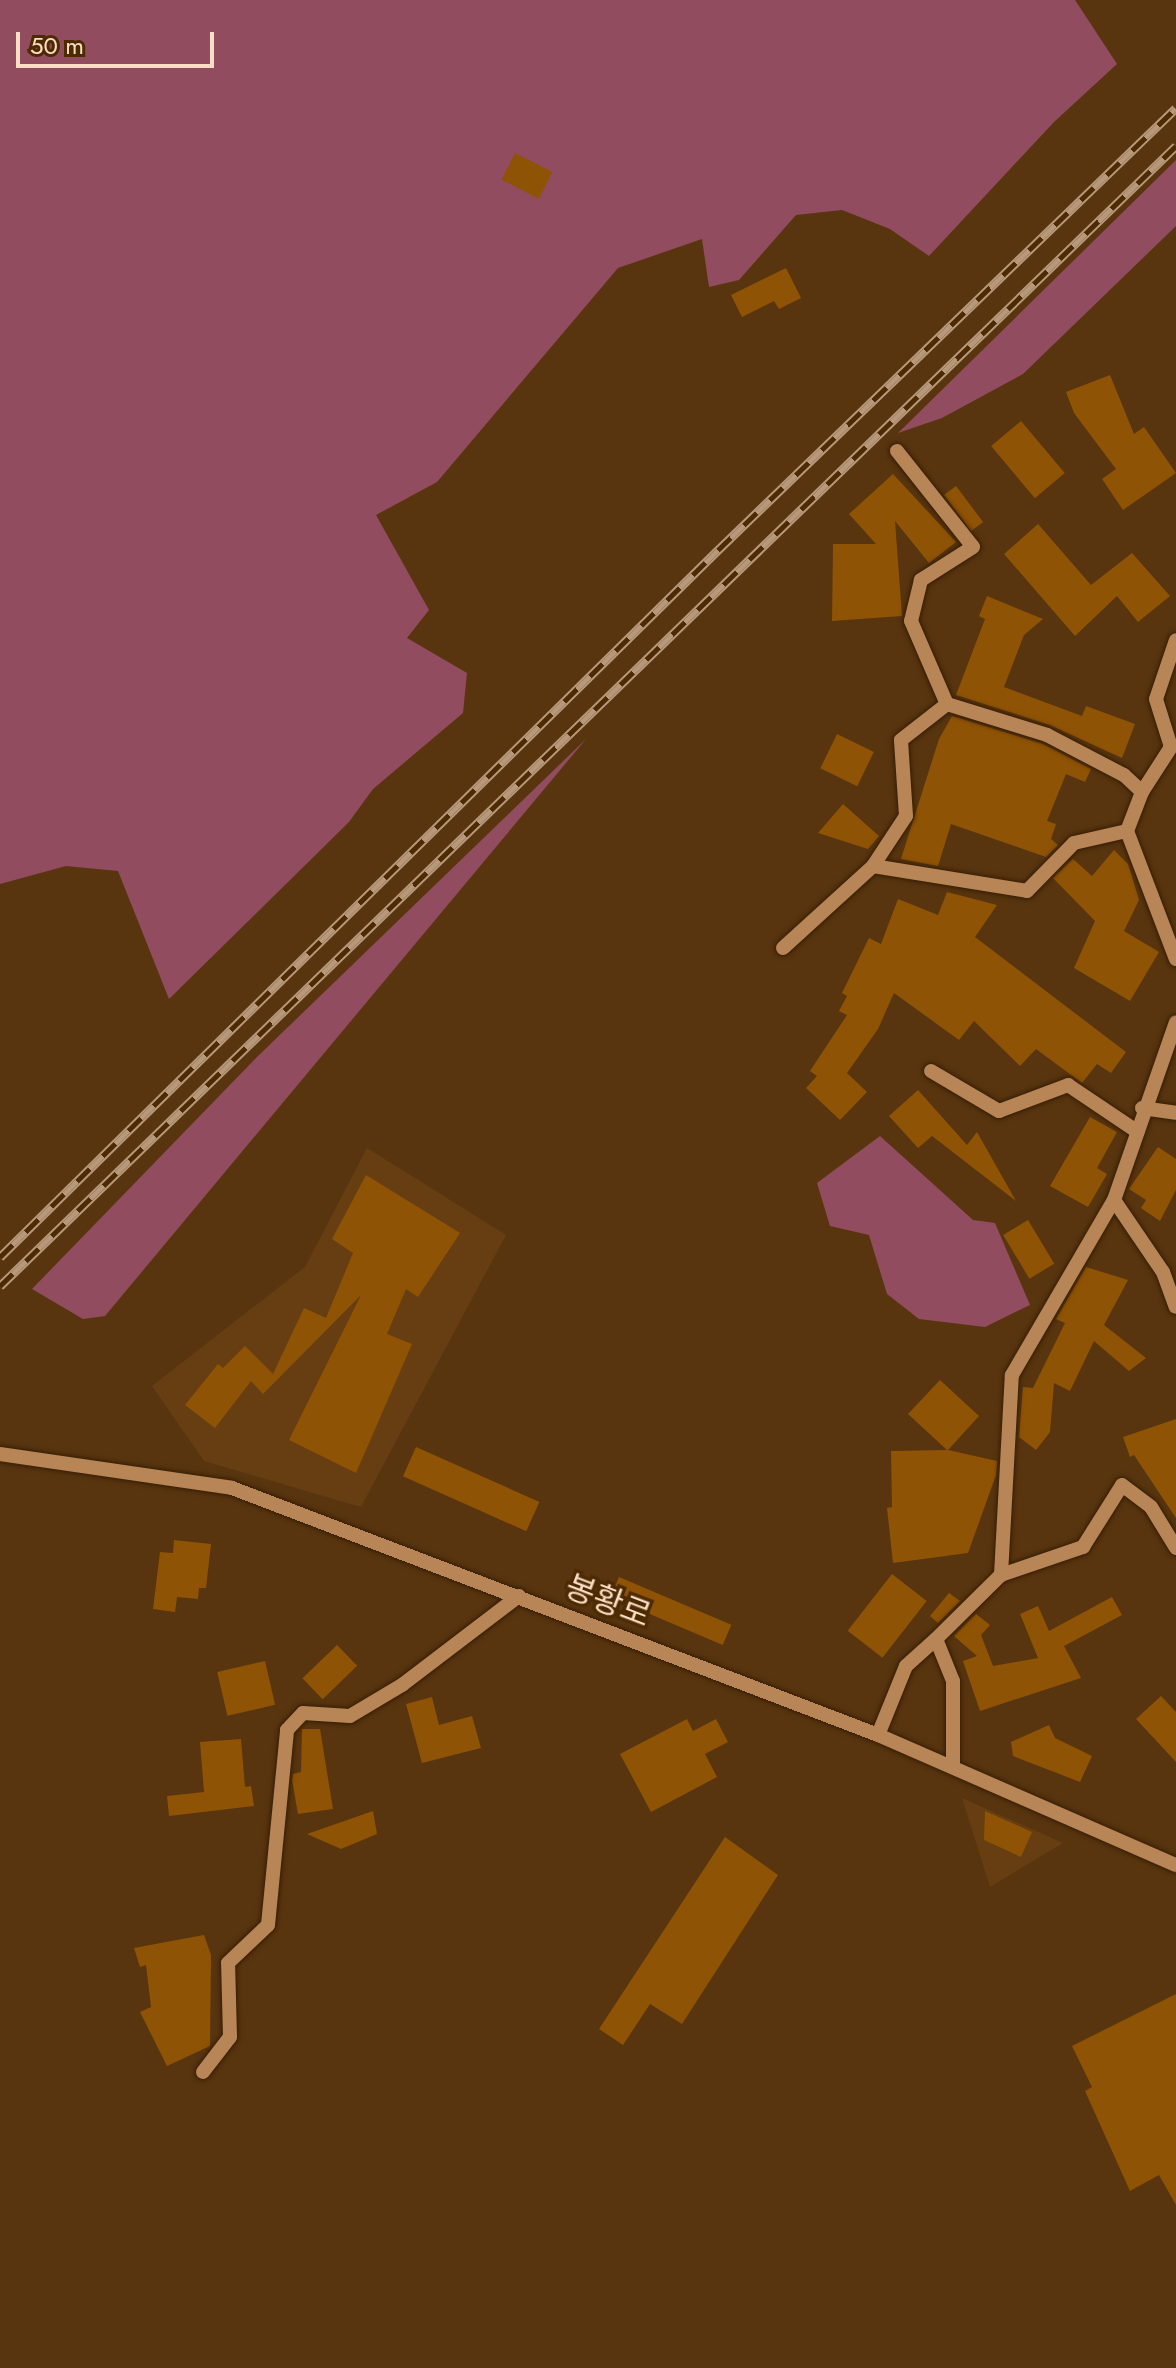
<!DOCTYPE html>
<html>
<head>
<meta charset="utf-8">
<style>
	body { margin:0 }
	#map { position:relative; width:1176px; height:2368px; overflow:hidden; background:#58350f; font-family:Jost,"Noto Sans KR",sans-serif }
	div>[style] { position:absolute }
	.built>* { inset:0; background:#663e12 }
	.green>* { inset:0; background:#914c5f }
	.building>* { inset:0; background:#8f5305; transform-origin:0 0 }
	.roads { filter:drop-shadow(0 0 2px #371e05) drop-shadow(0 0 2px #371e05) }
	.minor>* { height:14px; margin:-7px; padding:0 7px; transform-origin:7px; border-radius:7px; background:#b88556 }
	.rail>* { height:9px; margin-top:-4.5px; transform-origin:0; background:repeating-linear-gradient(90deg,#4d2a02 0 18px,#b7987a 0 36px); box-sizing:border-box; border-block:2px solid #b7987a }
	span { translate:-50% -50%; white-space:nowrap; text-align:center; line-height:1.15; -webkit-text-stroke:7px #4d2a02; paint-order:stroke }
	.street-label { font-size:32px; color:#f9ddc5 }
	.scale { position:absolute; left:16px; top:32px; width:198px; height:36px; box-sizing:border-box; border:4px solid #f9ddc5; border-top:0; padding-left:10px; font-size:24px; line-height:28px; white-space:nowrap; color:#f9ddc5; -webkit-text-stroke:6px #4d2a02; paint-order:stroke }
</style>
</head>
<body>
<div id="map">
	<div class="built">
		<i style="clip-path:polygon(367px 1148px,506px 1235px,361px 1507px,204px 1461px,152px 1386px,305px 1267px)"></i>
		<i style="clip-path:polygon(962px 1798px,1063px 1843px,990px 1887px)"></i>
	</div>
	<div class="green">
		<i style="clip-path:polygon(0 0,1075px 0,1117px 64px,1054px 122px,929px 256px,890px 229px,842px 210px,796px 215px,739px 280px,709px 287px,702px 239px,618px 268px,437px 482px,376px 515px,429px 610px,407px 638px,467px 673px,463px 713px,373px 789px,349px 822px,169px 999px,118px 871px,66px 866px,0 884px)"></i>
		<i style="clip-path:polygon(1176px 160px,1176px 226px,1023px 374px,942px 418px,898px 433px)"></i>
		<i style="clip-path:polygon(586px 739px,105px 1316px,83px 1319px,32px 1289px,257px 1057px)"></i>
		<i style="clip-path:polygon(880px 1136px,973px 1220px,995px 1223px,1030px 1305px,985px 1327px,919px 1319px,887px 1294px,869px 1235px,830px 1226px,817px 1183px)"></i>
	</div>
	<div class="building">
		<i style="left:515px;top:153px;width:42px;height:30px;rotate:27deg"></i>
		<i style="clip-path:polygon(786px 268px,801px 298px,779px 309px,774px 301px,742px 317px,731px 295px)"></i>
		<i style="clip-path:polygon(1110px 375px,1134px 434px,1144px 427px,1176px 473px,1123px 510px,1102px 479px,1116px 469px,1074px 413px,1066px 392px)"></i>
		<i style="left:1021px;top:421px;width:68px;height:39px;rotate:50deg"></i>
		<i style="clip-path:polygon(893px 474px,956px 542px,929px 563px,895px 521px,902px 616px,832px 621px,833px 544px,876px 544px,849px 514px)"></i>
		<i style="left:956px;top:486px;width:45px;height:15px;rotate:53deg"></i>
		<i style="clip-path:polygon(1038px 524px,1091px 585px,1132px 553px,1170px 596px,1138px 622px,1117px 596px,1075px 636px,1004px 554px)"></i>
		<i style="clip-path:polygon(987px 596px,1043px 619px,1024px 635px,1004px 687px,1082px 716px,1086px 706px,1135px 724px,1122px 758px,1050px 725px,956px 695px,985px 619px,979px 616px)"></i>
		<i style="clip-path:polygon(952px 716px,1043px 744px,1091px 769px,1085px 782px,1066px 774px,1047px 821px,1056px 824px,1051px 839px,1058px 845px,1046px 857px,951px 824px,938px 866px,901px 859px,939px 739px)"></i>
		<i style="left:837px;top:734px;width:41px;height:38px;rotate:26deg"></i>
		<i style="clip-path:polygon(843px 804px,879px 836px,868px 849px,818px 833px)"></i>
		<i style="clip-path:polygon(1114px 850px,1128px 864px,1139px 900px,1124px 931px,1159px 952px,1130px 1001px,1074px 968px,1095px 921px,1053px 878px,1073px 859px,1092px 876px)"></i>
		<i style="clip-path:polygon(947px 892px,997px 905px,975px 937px,1126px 1052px,1111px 1073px,1097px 1064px,1082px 1083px,1036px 1049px,1020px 1066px,974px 1021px,959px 1040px,894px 993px,878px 1029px,847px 1073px,867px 1092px,840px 1120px,806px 1088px,817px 1076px,810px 1071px,847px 1015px,839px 1011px,847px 996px,842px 993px,869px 938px,881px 944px,898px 899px,938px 915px)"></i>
		<i style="clip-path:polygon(918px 1090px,967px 1145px,977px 1132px,1016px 1201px,932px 1136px,918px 1148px,889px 1116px)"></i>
		<i style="clip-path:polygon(1090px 1117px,1117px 1132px,1097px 1168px,1107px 1174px,1088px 1207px,1050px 1186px)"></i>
		<i style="clip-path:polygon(1158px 1147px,1176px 1159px,1176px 1190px,1160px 1221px,1141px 1208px,1146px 1200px,1129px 1189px)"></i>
		<i style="clip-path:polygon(366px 1175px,460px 1233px,418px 1297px,406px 1289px,387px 1334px,412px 1344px,356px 1473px,289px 1440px,361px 1295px,263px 1394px,251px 1381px,215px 1428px,185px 1405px,218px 1364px,223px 1368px,245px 1346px,273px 1374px,304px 1308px,326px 1318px,353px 1253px,332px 1239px)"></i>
		<i style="left:1028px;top:1220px;width:51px;height:29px;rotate:59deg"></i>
		<i style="clip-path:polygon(1086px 1267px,1128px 1280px,1104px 1325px,1146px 1358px,1129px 1371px,1094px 1341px,1070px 1391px,1054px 1383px,1050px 1432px,1036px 1450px,1019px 1437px,1023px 1387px,1033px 1388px,1065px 1323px,1056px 1319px)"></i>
		<i style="clip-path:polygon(940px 1380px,979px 1416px,948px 1450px,997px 1461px,996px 1475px,968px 1553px,893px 1563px,887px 1508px,892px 1507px,891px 1451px,947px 1450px,908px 1414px)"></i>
		<i style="clip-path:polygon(1176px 1419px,1176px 1518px,1134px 1455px,1130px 1457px,1123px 1437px)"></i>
		<i style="left:416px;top:1447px;width:135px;height:32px;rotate:24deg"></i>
		<i style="clip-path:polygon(174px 1540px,211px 1544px,206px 1588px,199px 1588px,198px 1599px,177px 1597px,175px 1612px,153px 1609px,160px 1552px,173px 1553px)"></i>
		<i style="left:892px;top:1574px;width:44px;height:72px;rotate:38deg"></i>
		<i style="left:619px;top:1577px;width:122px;height:22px;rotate:23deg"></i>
		<i style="clip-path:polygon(949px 1593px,960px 1601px,938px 1623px,930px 1616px)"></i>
		<i style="clip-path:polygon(1112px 1597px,1122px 1615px,1064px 1646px,1081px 1678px,980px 1711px,963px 1661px,977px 1656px,954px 1636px,976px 1614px,990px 1625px,981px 1635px,993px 1666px,1038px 1658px,1020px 1614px,1038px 1606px,1049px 1631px)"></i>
		<i style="left:337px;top:1645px;width:29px;height:48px;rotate:46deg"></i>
		<i style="left:265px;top:1661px;width:45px;height:49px;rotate:77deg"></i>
		<i style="clip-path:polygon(1161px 1696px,1176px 1712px,1176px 1762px,1136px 1719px)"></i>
		<i style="clip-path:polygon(432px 1697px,439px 1725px,472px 1716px,481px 1748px,422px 1763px,406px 1704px)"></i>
		<i style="clip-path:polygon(687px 1719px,693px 1731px,716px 1719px,728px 1742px,705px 1754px,717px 1777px,651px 1812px,620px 1754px)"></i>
		<i style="clip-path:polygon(1049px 1725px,1055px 1738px,1092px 1756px,1080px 1782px,1013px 1756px,1011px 1742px)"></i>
		<i style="clip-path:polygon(302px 1729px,320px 1729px,333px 1809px,298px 1814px,292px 1780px,293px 1774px,301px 1772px)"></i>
		<i style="clip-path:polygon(241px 1739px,245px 1787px,251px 1786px,254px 1806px,169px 1816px,167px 1796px,204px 1792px,200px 1742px)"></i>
		<i style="clip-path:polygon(373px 1811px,377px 1834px,341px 1849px,307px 1834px)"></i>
		<i style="clip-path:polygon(985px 1811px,1032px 1832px,1021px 1857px,984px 1840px)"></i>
		<i style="clip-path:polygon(725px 1837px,778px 1875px,682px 2024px,650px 2004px,623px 2045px,599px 2029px)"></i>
		<i style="clip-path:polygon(204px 1935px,211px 1955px,210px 2046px,167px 2066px,140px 2012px,151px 2007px,146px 1965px,140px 1967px,134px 1948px)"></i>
		<i style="clip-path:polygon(1176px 1994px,1176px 2205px,1159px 2175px,1130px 2191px,1085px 2091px,1092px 2087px,1072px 2046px)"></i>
	</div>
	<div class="roads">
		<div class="minor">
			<i style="left:897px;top:451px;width:122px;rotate:51.6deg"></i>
			<i style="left:973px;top:547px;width:62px;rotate:147.6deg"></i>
			<i style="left:921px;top:580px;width:42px;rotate:103.7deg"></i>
			<i style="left:911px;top:621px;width:90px;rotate:66.6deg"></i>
			<i style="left:947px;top:704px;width:105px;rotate:17.2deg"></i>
			<i style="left:1047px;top:735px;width:87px;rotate:27.5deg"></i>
			<i style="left:1124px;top:775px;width:25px;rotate:43deg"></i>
			<i style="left:1142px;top:792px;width:42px;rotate:111deg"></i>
			<i style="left:1127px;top:831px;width:137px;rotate:69.1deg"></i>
			<i style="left:1142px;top:792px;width:54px;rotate:-57.2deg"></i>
			<i style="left:1171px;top:747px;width:50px;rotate:-107.4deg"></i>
			<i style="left:1156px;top:699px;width:62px;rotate:-71.3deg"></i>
			<i style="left:873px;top:866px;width:60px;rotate:-56.6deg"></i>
			<i style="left:906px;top:816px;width:76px;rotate:-93.8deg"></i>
			<i style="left:901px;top:740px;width:58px;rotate:-38deg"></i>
			<i style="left:783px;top:948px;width:122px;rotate:-42.3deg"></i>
			<i style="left:873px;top:866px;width:156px;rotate:9.2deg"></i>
			<i style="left:1027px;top:891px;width:67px;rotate:-45.6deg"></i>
			<i style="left:1074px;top:843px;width:54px;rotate:-12.8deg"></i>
			<i style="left:931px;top:1071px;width:79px;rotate:30.5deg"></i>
			<i style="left:999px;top:1111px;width:74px;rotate:-20.6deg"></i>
			<i style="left:1068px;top:1085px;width:84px;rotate:33.9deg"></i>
			<i style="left:1142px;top:1108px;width:34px;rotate:8deg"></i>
			<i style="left:1114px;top:1200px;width:87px;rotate:55.8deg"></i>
			<i style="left:1163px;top:1272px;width:37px;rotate:70deg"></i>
			<i style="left:0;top:1454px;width:234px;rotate:8.3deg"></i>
			<i style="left:232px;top:1488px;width:692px;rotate:20.92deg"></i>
			<i style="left:878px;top:1735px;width:325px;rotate:23.6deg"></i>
			<i style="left:1001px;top:1575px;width:87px;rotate:-18.9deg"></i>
			<i style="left:1083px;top:1547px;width:73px;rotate:-57.8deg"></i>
			<i style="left:1122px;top:1485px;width:36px;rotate:37deg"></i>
			<i style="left:1151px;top:1507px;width:48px;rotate:58.6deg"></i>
			<i style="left:878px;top:1735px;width:74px;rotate:-67.9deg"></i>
			<i style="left:906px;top:1666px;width:40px;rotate:-42deg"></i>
			<i style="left:953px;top:1767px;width:86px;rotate:-90deg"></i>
			<i style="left:953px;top:1681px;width:45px;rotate:-112deg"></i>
			<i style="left:936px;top:1639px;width:91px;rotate:-44.6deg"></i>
			<i style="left:1001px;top:1575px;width:200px;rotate:-86.9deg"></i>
			<i style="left:1012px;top:1375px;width:203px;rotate:-59.8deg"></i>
			<i style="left:1114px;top:1200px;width:188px;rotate:-70.8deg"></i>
			<i style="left:203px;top:2072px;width:44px;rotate:-52.4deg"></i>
			<i style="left:230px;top:2037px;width:74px;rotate:-91.5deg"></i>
			<i style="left:228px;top:1963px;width:55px;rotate:-43.5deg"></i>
			<i style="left:268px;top:1925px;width:196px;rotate:-84.4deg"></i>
			<i style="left:287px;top:1730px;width:23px;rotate:-47deg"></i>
			<i style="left:303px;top:1713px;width:47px;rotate:3.7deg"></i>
			<i style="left:350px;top:1716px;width:61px;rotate:-30.8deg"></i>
			<i style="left:402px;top:1685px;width:147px;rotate:-37.3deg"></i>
		</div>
	</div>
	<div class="rail">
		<i style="left:0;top:1257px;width:1008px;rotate:-44.56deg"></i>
		<i style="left:718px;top:550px;width:636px;rotate:-43.98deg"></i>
		<i style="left:0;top:1286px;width:1638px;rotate:-44.11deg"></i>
	</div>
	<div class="street-label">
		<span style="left:608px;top:1601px;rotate:21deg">봉황로</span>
	</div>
	<div class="scale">50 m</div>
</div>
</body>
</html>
